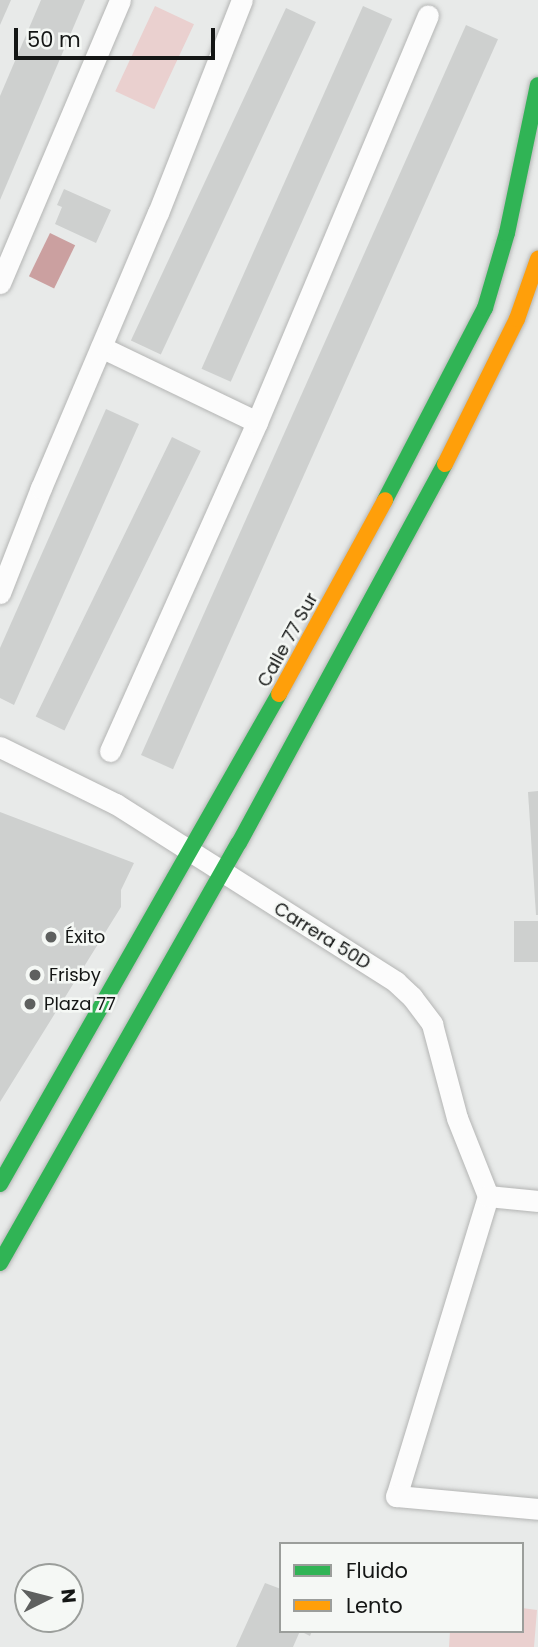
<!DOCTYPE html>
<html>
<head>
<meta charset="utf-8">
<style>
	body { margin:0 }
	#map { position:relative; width:538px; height:1647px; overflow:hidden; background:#e8eae9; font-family:Poppins,sans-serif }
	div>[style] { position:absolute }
	.green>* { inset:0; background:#ead0cf; transform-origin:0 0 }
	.water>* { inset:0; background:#cba0a0; transform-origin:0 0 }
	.building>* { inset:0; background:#ced0cf; transform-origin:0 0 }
	.roads { filter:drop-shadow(0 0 2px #b4b5b4) drop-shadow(0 0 2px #b4b5b4) }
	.street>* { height:21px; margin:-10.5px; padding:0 10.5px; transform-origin:10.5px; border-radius:10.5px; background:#fcfcfc }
	.fast>* { height:16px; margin:-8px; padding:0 8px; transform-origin:8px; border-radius:8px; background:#30b455 }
	.slow>* { height:16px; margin:-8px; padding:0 8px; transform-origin:8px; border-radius:8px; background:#ff9f0a }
	.dots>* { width:19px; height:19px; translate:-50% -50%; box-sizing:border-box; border:4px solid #f5f8f5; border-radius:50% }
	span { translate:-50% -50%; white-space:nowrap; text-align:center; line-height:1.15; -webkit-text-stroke:5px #f5f8f5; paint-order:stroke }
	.street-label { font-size:18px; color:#141615 }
	.poi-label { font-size:18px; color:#141615 }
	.left { translate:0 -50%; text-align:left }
	.legend { position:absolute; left:279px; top:1542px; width:245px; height:91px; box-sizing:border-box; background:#f5f8f5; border:2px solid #9b9e9b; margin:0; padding:9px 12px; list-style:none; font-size:21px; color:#141615 }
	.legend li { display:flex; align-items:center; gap:14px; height:35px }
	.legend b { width:35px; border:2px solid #9b9e9b }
	.north { position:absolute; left:14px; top:1563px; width:70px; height:70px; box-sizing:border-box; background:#f5f8f5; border:2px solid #9b9e9b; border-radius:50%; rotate:84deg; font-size:19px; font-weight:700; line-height:28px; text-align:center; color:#141615 }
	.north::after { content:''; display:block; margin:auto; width:24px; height:32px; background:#5e605f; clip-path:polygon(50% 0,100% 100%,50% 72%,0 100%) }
	.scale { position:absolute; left:14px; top:28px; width:201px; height:32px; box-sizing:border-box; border:4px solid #141615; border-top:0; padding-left:9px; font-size:21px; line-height:24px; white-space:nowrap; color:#141615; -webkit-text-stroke:5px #f5f8f5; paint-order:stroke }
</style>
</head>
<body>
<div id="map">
	<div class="green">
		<i style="left:155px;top:6px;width:43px;height:94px;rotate:25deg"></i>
		<i style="clip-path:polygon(522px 1608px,537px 1610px,534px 1647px,449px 1647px,450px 1631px,522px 1631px)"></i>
	</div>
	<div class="water">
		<i style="left:50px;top:233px;width:28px;height:48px;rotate:26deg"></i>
	</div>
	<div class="building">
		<i style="clip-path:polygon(0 0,11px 0,0 25px)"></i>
		<i style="clip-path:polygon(41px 0,85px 0,0 200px,0 96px)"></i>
		<i style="left:363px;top:6px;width:32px;height:397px;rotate:24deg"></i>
		<i style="left:286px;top:8px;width:33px;height:367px;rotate:25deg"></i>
		<i style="left:466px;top:25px;width:35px;height:799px;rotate:24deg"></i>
		<i style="clip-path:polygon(64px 189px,111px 210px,96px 243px,55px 224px,62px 207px,57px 205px)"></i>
		<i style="clip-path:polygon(106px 409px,139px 424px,14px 705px,0 698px,0 648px)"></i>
		<i style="left:172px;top:437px;width:32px;height:311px;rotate:26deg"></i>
		<i style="clip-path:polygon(538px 791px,538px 915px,536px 915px,528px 792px)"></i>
		<i style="clip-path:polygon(0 812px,134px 863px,121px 890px,121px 907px,0 1102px)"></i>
		<i style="left:538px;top:921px;width:41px;height:24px;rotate:90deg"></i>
		<i style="clip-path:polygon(265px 1583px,281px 1589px,281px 1631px,312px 1631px,310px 1636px,300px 1631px,293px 1647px,236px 1647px)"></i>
	</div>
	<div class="roads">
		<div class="street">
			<i style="left:0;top:283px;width:307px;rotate:-67deg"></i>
			<i style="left:101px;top:347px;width:173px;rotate:25.7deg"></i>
			<i style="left:0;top:593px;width:113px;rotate:-68.7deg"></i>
			<i style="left:41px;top:488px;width:299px;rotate:-67deg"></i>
			<i style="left:158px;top:213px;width:229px;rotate:-68.5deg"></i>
			<i style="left:0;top:747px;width:129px;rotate:26.2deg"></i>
			<i style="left:116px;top:804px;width:332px;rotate:32.4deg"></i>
			<i style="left:396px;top:982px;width:22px;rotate:43deg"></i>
			<i style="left:412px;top:997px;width:34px;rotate:53deg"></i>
			<i style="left:432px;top:1024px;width:97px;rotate:75.1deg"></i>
			<i style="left:457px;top:1118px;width:84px;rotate:68.3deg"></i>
			<i style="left:110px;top:751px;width:360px;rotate:-65.9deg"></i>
			<i style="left:257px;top:422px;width:441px;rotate:-67.2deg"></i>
			<i style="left:488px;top:1196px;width:314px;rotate:107deg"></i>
			<i style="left:396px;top:1496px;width:143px;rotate:5.2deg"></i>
			<i style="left:488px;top:1196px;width:50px;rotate:5.7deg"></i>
		</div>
		<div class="fast">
			<i style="left:385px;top:500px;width:216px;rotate:-62.5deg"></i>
			<i style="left:485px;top:308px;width:78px;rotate:-73.7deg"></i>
			<i style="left:507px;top:233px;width:151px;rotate:-78.2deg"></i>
			<i style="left:0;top:1184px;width:564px;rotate:-60.34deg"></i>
			<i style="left:0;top:1263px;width:483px;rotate:-60.4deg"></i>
			<i style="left:239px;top:843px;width:431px;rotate:-61.5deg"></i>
		</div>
		<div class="slow">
			<i style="left:445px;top:464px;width:162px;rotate:-63.6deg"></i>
			<i style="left:517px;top:319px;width:64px;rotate:-70.7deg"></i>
			<i style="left:279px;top:694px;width:221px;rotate:-61.3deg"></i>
		</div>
	</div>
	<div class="dots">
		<i style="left:51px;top:937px;background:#5e605f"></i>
		<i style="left:35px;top:975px;background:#5e605f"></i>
		<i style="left:30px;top:1004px;background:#5e605f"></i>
	</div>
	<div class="street-label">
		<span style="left:288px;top:640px;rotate:-61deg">Calle 77 Sur</span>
		<span style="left:322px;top:936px;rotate:32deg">Carrera 50D</span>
	</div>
	<div class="poi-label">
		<span class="left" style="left:65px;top:937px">Éxito</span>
		<span class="left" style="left:49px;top:975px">Frisby</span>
		<span class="left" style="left:44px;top:1004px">Plaza 77</span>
	</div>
	<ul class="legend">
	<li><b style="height:9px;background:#30b455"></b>Fluido</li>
	<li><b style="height:9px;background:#ff9f0a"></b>Lento</li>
	</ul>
	<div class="north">N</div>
	<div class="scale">50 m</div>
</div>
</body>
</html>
